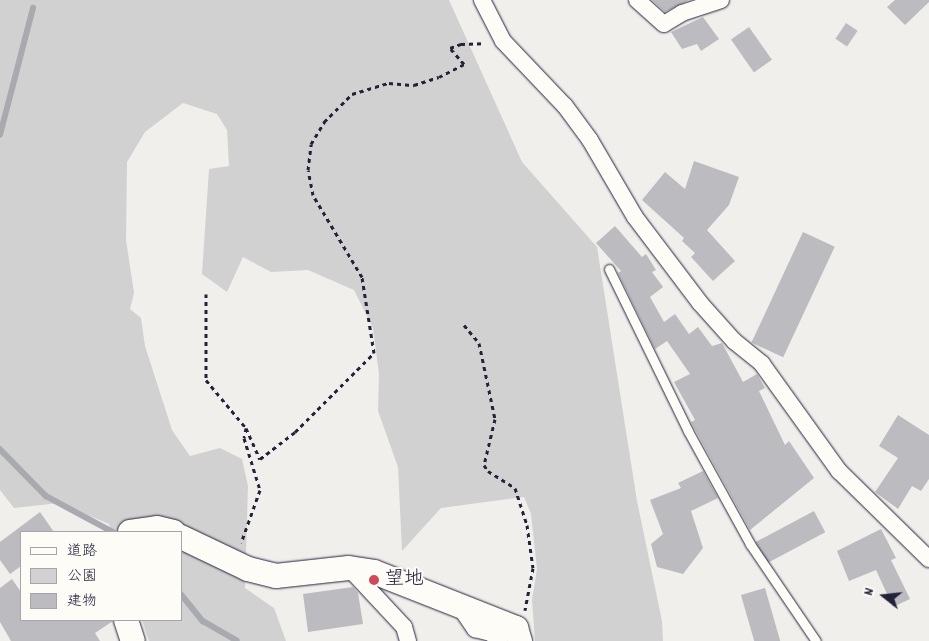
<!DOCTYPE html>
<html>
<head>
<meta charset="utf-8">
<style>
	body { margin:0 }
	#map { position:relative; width:929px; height:641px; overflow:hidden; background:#f0efec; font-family:Dekko,"Klee One",sans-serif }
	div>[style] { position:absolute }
	.green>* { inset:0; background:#d2d1d1 }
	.stream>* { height:5.5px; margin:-2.75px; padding:0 2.75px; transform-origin:2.75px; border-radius:2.75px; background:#a9a9b0 }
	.building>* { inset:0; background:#bcbcc0; transform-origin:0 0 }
	.path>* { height:3px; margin-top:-1.5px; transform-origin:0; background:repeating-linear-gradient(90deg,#22223b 0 4px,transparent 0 8px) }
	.roads { filter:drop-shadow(0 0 1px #22223b) drop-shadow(0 0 1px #22223b) }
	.lane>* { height:9px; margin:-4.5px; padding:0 4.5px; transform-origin:4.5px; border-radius:4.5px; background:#fdfcf7 }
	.street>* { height:16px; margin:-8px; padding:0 8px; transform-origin:8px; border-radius:8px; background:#fdfcf7 }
	.secondary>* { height:24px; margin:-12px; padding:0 12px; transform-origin:12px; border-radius:12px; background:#fdfcf7 }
	.dots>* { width:14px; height:14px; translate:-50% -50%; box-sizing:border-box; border:2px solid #fdfcf7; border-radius:50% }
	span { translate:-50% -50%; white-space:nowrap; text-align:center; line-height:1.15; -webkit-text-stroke:4px #fdfcf7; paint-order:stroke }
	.poi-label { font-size:20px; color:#22223b }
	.left { translate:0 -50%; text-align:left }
	.legend { position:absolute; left:20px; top:531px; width:162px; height:90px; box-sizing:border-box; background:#fdfcf7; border:1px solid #a5a5ac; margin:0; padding:6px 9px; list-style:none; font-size:15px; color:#22223b }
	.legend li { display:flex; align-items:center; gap:10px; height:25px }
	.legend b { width:25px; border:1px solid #a5a5ac }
	.north { position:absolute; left:859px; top:571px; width:50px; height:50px; -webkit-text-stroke:4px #fdfcf7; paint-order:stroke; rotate:286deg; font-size:14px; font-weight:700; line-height:20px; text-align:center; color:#22223b }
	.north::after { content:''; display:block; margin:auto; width:18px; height:22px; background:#22223b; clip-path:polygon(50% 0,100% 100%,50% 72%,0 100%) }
</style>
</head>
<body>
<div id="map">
	<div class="green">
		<i style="clip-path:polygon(0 0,449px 0,522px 162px,597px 247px,637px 501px,662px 621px,663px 641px,535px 641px,532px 600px,537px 569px,531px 514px,524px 497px,441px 508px,402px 551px,398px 467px,378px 411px,379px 374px,373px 328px,354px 290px,308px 270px,271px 272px,243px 257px,227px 292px,202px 274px,209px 169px,229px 166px,227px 130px,217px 114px,183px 103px,145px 132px,127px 162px,126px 240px,134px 293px,130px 309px,141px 318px,145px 346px,172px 430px,190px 456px,220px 448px,242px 459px,248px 486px,245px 588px,274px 608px,286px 641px,149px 641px,142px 620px,181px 620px,181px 532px,112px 532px,109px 524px,59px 503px,14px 508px,0 490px)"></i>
	</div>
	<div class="stream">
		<i style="left:0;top:135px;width:131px;rotate:-75.4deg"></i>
		<i style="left:0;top:449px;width:66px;rotate:45.6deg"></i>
		<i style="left:46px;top:496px;width:76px;rotate:28.2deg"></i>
		<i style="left:181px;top:594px;width:35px;rotate:51deg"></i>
		<i style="left:203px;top:621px;width:39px;rotate:30deg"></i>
	</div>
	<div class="building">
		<i style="clip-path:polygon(652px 0,689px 0,665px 12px)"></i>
		<i style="clip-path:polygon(895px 0,929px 0,929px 2px,905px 25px,887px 7px)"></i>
		<i style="clip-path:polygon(703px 17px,719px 39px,701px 51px,697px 44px,682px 49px,671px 32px)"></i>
		<i style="left:846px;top:23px;width:14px;height:19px;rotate:34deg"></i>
		<i style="left:749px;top:27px;width:40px;height:22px;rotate:55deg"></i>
		<i style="clip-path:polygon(694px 161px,739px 177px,729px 205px,707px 230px,735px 261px,713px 281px,691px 257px,695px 253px,682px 241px,684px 238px,642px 200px,665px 172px,685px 189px)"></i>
		<i style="clip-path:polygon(615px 226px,642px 257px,646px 254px,656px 270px,652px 272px,663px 287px,650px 297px,664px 322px,675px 314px,689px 334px,698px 327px,712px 346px,722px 343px,743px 382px,757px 374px,765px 388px,759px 391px,785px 445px,789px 441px,814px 478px,750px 530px,694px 428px,691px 422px,695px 420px,674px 382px,690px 374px,667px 341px,655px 349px,618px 273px,621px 271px,596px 243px)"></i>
		<i style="left:803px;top:232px;width:35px;height:122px;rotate:25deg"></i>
		<i style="clip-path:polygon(898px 415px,929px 435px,929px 479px,921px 491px,912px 486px,898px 509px,875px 492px,898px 458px,879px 446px)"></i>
		<i style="clip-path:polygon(703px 471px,718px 498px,691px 511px,703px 548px,683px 574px,657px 567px,651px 544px,663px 534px,650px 500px,681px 488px,678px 483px)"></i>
		<i style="left:814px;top:511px;width:24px;height:66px;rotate:62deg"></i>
		<i style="clip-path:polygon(40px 512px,54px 532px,21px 532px,21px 566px,10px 574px,0 560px,0 542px)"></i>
		<i style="clip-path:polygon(881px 529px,896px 558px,891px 560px,910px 599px,893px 607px,876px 570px,849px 581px,837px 551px)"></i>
		<i style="clip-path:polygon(12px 579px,21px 592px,21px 620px,113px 621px,95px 633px,100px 641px,11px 641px,0 622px,0 588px)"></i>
		<i style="clip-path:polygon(353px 587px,358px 593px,363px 624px,308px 632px,303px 594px)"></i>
		<i style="left:765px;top:588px;width:55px;height:25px;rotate:74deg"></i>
	</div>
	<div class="path">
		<i style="left:206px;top:294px;width:86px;rotate:90deg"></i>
		<i style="left:206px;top:380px;width:62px;rotate:50.2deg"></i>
		<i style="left:246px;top:428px;width:10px;rotate:101deg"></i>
		<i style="left:244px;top:438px;width:54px;rotate:72.9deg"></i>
		<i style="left:260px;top:490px;width:56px;rotate:109.7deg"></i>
		<i style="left:464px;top:325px;width:23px;rotate:50deg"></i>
		<i style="left:479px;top:343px;width:78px;rotate:78.1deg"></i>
		<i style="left:495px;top:419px;width:47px;rotate:103.4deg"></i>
		<i style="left:484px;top:465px;width:7px;rotate:56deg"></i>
		<i style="left:488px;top:471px;width:32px;rotate:32deg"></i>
		<i style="left:515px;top:488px;width:39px;rotate:72deg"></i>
		<i style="left:527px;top:525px;width:43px;rotate:82.1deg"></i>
		<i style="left:533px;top:568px;width:43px;rotate:100.8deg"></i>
		<i style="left:246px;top:428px;width:34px;rotate:66deg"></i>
		<i style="left:260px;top:459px;width:44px;rotate:-37.6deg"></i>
		<i style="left:295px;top:432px;width:112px;rotate:-45deg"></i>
		<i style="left:374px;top:353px;width:77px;rotate:-99deg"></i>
		<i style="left:362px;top:277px;width:96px;rotate:-120.9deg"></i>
		<i style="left:313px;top:195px;width:25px;rotate:-101deg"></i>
		<i style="left:308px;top:170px;width:26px;rotate:-83deg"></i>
		<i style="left:311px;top:144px;width:26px;rotate:-59deg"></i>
		<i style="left:324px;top:122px;width:40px;rotate:-45deg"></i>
		<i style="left:352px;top:94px;width:39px;rotate:-17deg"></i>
		<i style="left:389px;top:83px;width:25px;rotate:5deg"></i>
		<i style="left:414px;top:85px;width:26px;rotate:-18deg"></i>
		<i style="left:439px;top:77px;width:28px;rotate:-27deg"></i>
		<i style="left:464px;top:64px;width:21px;rotate:-131deg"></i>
		<i style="left:450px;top:48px;width:12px;rotate:-20deg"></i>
		<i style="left:461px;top:44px;width:23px;rotate:-2deg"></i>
	</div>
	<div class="roads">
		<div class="lane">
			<i style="left:609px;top:269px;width:180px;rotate:64deg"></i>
			<i style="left:688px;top:431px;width:129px;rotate:61.2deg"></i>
			<i style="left:750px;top:544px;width:117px;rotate:55.8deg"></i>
		</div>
		<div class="street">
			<i style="left:482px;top:0;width:46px;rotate:62.9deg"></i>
			<i style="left:503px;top:41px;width:90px;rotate:46.4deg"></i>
			<i style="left:565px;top:106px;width:42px;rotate:53.7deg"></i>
			<i style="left:590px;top:140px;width:89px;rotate:59.7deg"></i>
			<i style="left:635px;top:217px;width:108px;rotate:52.9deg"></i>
			<i style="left:700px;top:303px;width:51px;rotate:48.2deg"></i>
			<i style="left:734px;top:341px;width:36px;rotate:39deg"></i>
			<i style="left:762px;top:364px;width:132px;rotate:54.3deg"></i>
			<i style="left:839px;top:471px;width:126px;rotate:44.4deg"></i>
			<i style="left:637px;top:0;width:36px;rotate:42deg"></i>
			<i style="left:664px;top:24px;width:21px;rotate:-31deg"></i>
			<i style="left:682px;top:13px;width:41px;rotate:-18.4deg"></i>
			<i style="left:349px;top:568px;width:81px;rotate:47deg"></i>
			<i style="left:404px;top:627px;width:15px;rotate:74deg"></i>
			<i style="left:460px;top:607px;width:27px;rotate:56deg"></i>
			<i style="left:475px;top:629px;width:16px;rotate:14deg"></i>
			<i style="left:491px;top:633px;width:12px;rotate:42deg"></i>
		</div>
		<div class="secondary">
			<i style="left:130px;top:532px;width:27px;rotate:-8deg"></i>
			<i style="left:157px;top:528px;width:17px;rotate:13deg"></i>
			<i style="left:181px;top:537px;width:74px;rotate:25.5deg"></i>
			<i style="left:248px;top:569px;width:29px;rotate:14deg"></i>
			<i style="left:276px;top:576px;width:73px;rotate:-6.3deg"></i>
			<i style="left:349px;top:568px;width:25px;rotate:9deg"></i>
			<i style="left:374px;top:572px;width:153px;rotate:21.5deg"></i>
			<i style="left:516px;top:628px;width:14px;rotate:73deg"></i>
			<i style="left:126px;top:620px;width:22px;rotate:72deg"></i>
		</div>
	</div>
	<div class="dots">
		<i style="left:374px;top:580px;background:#d1495b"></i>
	</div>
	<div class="poi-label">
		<span class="left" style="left:384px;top:580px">望地</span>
	</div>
	<ul class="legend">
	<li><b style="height:6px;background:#fdfcf7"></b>道路</li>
	<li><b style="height:14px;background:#d2d1d1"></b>公園</li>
	<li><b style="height:14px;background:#bcbcc0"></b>建物</li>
	</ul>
	<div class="north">N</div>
</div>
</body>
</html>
